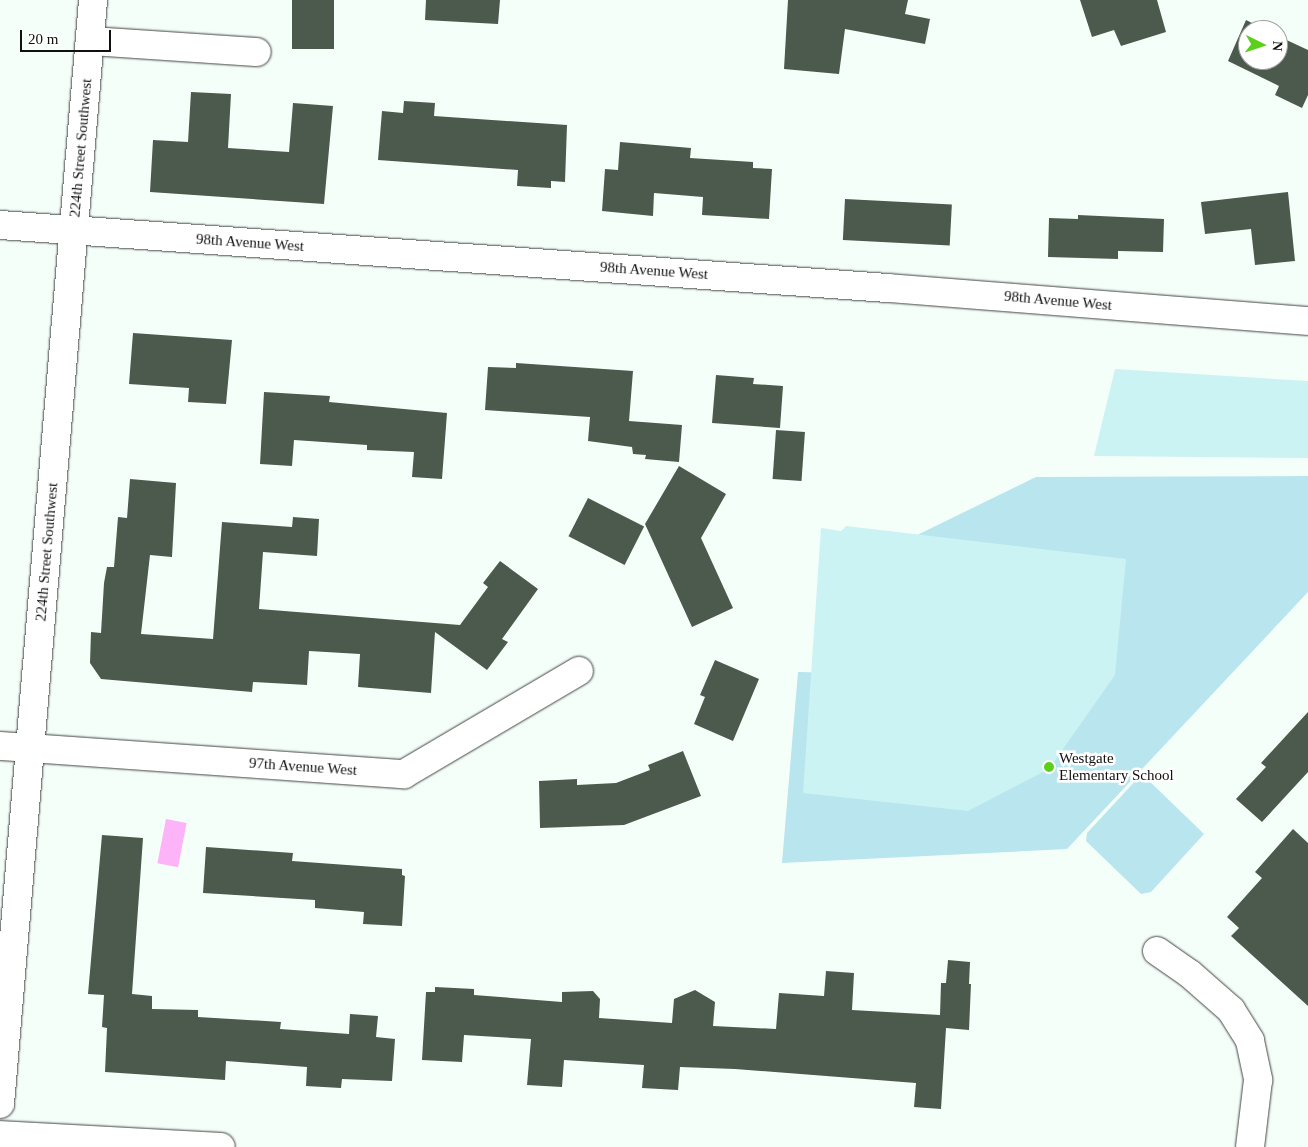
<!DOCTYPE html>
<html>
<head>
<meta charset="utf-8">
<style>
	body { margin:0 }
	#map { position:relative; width:1308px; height:1147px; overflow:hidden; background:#f4fff9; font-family:Georgia,serif }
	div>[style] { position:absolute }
	.green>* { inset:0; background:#b8e5ee }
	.pitch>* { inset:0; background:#cbf3f4 }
	.water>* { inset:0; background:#fcb3f7; transform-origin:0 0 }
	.building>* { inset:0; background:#4b5a4c; transform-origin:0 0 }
	.roads { filter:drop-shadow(0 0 1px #434343) drop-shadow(0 0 1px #434343) }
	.minor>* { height:28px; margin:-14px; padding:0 14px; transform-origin:14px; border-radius:14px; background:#fff }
	.dots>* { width:14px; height:14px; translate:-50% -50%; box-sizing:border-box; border:2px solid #fff; border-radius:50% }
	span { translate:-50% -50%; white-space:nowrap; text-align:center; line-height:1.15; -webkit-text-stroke:5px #fff; paint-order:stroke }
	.street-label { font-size:15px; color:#101010 }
	.poi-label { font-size:15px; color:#101010 }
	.left { translate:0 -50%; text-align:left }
	.north { position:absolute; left:1238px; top:20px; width:50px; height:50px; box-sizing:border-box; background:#fff; border:1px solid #9f9f9f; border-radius:50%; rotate:94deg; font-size:14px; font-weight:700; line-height:20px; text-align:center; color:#101010 }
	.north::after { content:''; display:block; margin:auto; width:18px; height:22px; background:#5bcf1a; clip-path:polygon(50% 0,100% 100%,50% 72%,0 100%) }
	.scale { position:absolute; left:20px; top:30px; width:91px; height:22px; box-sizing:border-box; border:2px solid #101010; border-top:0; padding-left:6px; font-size:15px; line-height:18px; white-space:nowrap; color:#101010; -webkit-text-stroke:4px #fff; paint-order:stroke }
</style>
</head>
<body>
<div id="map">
	<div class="green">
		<i style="clip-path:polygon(1308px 476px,1308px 592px,1067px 849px,782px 863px,798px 672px,919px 675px,907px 540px,1036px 477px)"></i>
		<i style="clip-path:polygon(1144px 776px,1204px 834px,1151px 892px,1141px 894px,1086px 841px,1087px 833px,1139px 777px)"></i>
	</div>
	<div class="pitch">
		<i style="clip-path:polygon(1115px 369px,1308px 381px,1308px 458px,1094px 456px)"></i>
		<i style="clip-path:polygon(846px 526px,1126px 559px,1115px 675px,1049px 769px,968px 811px,803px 793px,821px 528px,841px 531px)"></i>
	</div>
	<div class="water">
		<i style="left:166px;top:819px;width:21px;height:45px;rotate:11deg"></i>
	</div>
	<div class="building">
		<i style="left:292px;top:0;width:42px;height:49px"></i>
		<i style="clip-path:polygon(426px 0,500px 0,498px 24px,425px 20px)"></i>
		<i style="clip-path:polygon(788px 0,908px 0,905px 14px,930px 19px,925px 44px,845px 29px,839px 74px,784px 69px)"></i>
		<i style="clip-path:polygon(1080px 0,1157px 0,1166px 32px,1121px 46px,1114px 30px,1092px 37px)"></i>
		<i style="clip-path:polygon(1246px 20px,1266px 30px,1248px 30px,1248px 60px,1278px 60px,1278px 36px,1308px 50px,1308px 95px,1302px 108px,1275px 95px,1279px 86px,1228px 61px)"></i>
		<i style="clip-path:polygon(191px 92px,231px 94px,228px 148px,289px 152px,293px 103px,333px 106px,324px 204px,150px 192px,153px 140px,188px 142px)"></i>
		<i style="clip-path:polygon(404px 101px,435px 103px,434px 116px,567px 125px,565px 182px,551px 181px,551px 188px,517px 186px,518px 170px,378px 160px,382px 111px,403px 113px)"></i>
		<i style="clip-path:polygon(620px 142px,691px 148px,690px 158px,753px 162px,753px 168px,772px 169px,769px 219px,702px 215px,703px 197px,654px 193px,653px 216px,602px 211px,605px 169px,618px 170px)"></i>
		<i style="clip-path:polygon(1288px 192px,1295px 261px,1255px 265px,1251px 229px,1205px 234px,1201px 202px)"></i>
		<i style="left:845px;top:199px;width:107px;height:41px;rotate:3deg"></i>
		<i style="clip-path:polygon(1078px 215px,1164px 219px,1163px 252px,1118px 251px,1118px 259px,1048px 257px,1049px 218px,1078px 219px)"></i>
		<i style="clip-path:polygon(133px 333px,232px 340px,226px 404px,188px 402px,189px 388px,129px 384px)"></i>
		<i style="clip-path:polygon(516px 363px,633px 371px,629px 421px,682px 425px,679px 462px,645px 459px,646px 455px,633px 454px,632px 447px,588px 441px,590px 417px,485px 410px,488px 367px,516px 368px)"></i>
		<i style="clip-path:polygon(716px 375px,754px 378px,753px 384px,783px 386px,780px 428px,712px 423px)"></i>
		<i style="clip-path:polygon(264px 392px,330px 396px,329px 402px,447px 413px,442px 479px,412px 477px,414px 452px,367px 450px,367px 445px,294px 440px,292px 466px,260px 464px)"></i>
		<i style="left:776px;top:430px;width:29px;height:49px;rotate:4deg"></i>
		<i style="clip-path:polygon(679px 466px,726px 494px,701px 538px,733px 608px,692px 627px,645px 524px)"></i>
		<i style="clip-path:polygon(130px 479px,176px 483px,172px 557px,150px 555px,141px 634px,213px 639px,222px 522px,292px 527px,293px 517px,319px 519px,317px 556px,263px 552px,259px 609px,460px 625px,488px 587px,483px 583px,500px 561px,538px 589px,502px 639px,508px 642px,487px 670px,435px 632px,431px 693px,358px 687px,360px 654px,309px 651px,307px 685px,253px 682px,252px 692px,101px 679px,90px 663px,91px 632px,101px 633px,104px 583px,107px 567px,114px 567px,118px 517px,127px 518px)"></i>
		<i style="left:588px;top:498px;width:63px;height:43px;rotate:27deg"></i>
		<i style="clip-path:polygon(715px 660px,759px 679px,733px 741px,694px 724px,705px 697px,700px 695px)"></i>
		<i style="clip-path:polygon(1308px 712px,1308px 772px,1262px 822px,1236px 799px,1266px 767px,1261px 763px)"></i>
		<i style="clip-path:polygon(683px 751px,701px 796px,624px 825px,540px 828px,539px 781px,577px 779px,577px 785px,616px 783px,650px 770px,648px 765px)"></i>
		<i style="clip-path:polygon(1293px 829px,1308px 843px,1308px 1006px,1231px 936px,1239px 928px,1227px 917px,1262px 878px,1255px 872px)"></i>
		<i style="clip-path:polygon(102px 835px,143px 838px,132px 994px,152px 996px,152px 1009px,198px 1010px,198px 1017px,281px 1022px,280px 1029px,349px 1034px,350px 1014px,378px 1016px,376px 1037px,395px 1039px,392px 1081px,342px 1079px,341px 1088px,306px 1086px,307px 1067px,226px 1061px,225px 1080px,105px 1072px,107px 1028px,102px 1027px,104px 995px,88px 994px)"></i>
		<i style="clip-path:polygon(206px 847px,293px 853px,292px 861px,402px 869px,402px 875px,405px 876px,402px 926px,363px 924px,364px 912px,315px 908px,315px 900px,203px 893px)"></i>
		<i style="clip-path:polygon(948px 960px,970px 962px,969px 984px,971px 984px,969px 1030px,946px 1028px,941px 1109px,914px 1107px,916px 1083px,735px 1069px,680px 1067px,678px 1090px,642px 1088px,644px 1065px,564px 1060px,562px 1087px,527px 1085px,531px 1039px,464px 1035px,462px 1062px,422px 1060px,426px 992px,435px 992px,435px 987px,474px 989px,474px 995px,562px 1002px,562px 992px,593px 991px,600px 999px,599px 1018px,672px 1023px,674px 999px,695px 990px,715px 1002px,713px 1026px,776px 1029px,779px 993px,824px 996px,826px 971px,854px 973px,852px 1010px,940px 1015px,941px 983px,946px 983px)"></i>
	</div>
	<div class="roads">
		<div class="minor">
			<i style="left:90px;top:41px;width:167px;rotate:3.8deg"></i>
			<i style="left:0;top:225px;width:890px;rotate:4.06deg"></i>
			<i style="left:888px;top:288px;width:421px;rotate:4.5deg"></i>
			<i style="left:0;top:746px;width:405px;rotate:4deg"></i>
			<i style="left:404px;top:774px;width:203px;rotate:-30.5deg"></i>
			<i style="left:1157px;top:951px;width:40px;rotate:34.9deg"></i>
			<i style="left:1190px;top:974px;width:55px;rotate:41.3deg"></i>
			<i style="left:1231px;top:1010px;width:36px;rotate:58deg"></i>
			<i style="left:1250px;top:1041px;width:40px;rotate:78deg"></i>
			<i style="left:1258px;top:1080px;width:67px;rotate:96.8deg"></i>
			<i style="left:0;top:1104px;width:1108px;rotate:-85.18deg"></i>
			<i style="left:0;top:1135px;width:221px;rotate:3.1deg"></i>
		</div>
	</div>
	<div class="dots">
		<i style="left:1049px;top:767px;background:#5bcf1a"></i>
	</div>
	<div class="street-label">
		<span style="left:81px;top:148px;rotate:-85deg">224th Street Southwest</span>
		<span style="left:250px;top:243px;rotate:4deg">98th Avenue West</span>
		<span style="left:654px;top:271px;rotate:4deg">98th Avenue West</span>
		<span style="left:1058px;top:301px;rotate:5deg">98th Avenue West</span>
		<span style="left:47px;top:552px;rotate:-85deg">224th Street Southwest</span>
		<span style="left:303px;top:767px;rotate:4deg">97th Avenue West</span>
	</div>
	<div class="poi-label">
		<span class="left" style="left:1059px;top:767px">Westgate<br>Elementary School</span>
	</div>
	<div class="north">N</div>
	<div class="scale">20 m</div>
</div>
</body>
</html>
